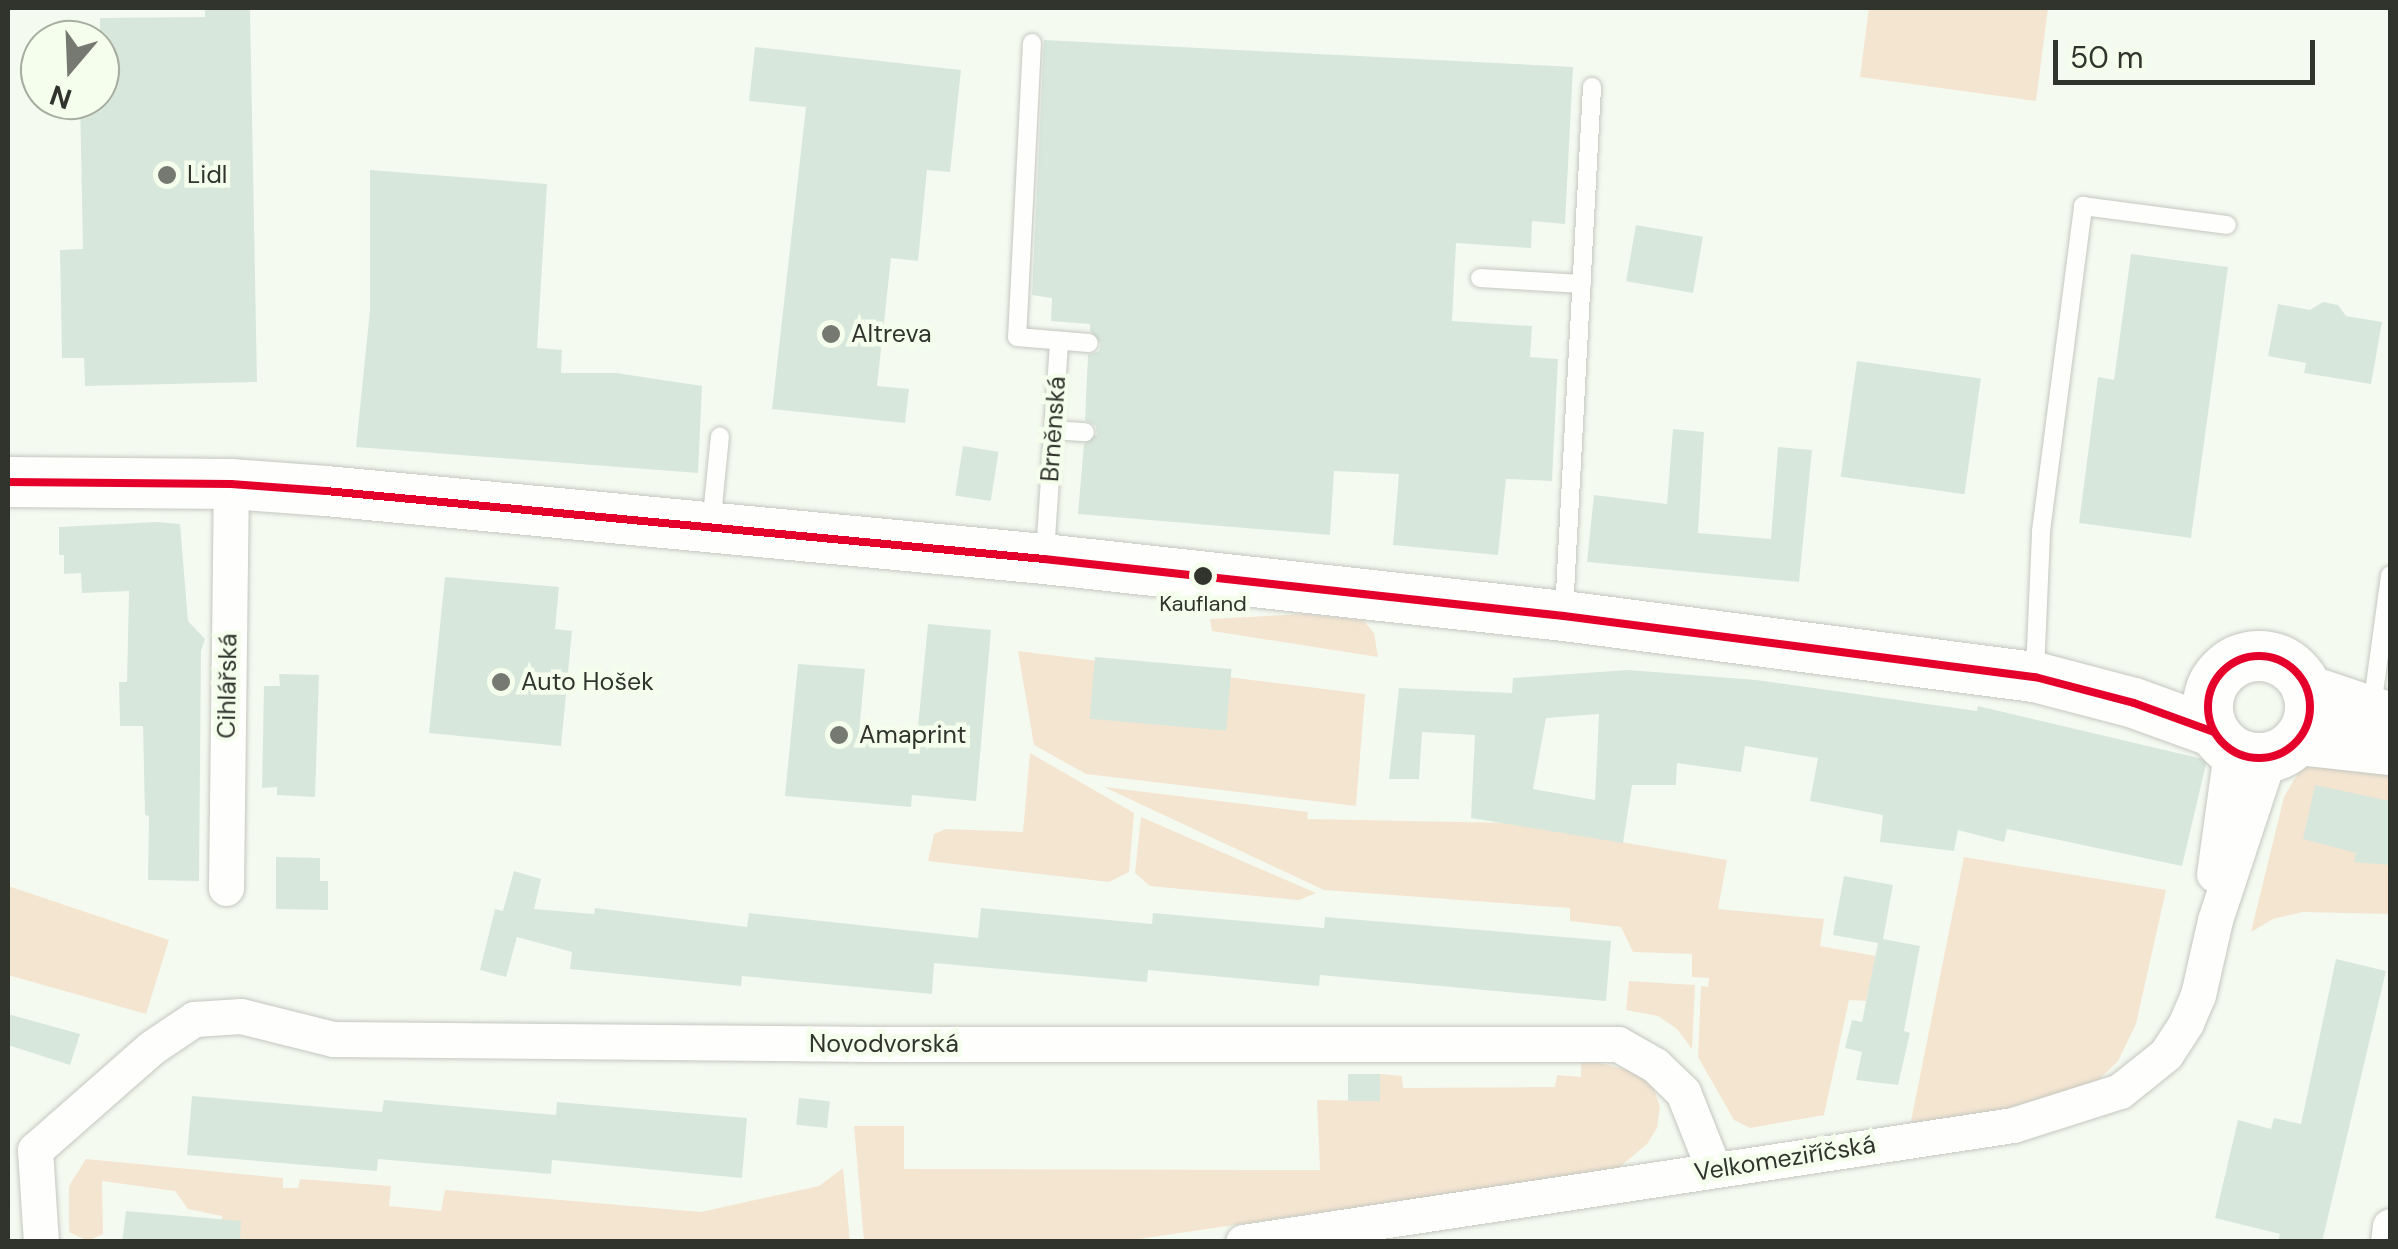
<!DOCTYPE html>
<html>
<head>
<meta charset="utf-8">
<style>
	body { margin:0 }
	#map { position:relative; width:2398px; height:1249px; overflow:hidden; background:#f5faf0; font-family:"DM Sans",sans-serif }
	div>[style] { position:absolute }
	.green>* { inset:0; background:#f4e5d1 }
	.building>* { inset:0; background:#d8e7dc; transform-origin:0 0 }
	.roads { filter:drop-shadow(0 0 2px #c4c7c0) drop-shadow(0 0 2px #c4c7c0) }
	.lane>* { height:18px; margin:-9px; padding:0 9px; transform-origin:9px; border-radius:9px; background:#fefefd }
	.street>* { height:35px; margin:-17.5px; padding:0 17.5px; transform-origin:17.5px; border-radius:17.5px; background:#fefefd }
	.secondary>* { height:50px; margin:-25px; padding:0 25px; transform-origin:25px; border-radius:25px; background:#fefefd }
	.secondary>.ring { margin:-25px; padding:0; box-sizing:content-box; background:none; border:50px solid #fefefd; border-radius:50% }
	.bus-1>* { height:8px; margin:-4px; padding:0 4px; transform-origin:4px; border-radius:4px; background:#e4002b }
	.bus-1>.ring { margin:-4px; padding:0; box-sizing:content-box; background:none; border:8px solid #e4002b; border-radius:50% }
	.dots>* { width:28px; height:28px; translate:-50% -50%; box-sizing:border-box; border:5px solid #f5feec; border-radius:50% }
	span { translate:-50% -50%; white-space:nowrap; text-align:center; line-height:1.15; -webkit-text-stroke:9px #f5feec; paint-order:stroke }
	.bus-label { font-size:22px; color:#31342d }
	.poi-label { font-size:25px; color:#31342d }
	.left { translate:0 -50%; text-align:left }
	.street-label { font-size:25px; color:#31342d }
	.frame { position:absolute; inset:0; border:10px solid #31342d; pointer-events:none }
	.north { position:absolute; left:20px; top:20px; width:100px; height:100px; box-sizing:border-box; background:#f5feec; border:2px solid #a7ada0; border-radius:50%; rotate:199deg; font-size:28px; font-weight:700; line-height:40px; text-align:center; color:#31342d }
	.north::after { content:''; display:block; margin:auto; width:35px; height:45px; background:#767971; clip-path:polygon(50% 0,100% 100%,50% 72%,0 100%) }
	.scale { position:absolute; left:2053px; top:40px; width:262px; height:45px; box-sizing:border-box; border:5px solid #31342d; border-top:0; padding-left:12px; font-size:30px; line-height:35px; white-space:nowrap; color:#31342d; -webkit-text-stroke:8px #f5feec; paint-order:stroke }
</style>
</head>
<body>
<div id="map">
	<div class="green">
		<i style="clip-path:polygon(1869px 8px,2048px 8px,2036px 101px,1860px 77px)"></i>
		<i style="clip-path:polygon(1302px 614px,1363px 620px,1374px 633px,1378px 657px,1212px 631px,1210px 619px)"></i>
		<i style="clip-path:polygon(1018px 651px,1365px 694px,1356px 806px,1086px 774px,1034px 745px)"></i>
		<i style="clip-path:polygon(1030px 753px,1134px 813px,1129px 872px,1109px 882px,928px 861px,934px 834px,946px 829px,1023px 832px)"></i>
		<i style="clip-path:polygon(2304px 763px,2390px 763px,2390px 914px,2303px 912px,2273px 919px,2251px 932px,2284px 797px)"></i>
		<i style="clip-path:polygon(1104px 787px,1308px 812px,1307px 819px,1510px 823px,1727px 860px,1718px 909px,1824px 919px,1820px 946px,1876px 956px,1866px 1001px,1849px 1000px,1824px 1115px,1750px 1128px,1734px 1120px,1698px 1057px,1701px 986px,1708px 987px,1709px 978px,1692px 977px,1692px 954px,1633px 952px,1621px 927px,1570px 921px,1570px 908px,1324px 890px)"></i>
		<i style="clip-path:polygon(1141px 817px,1316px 893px,1299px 900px,1150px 886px,1135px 873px)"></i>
		<i style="clip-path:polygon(1964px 857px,2166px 890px,2136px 1024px,2118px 1061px,2085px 1093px,1909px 1131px)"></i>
		<i style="clip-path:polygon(8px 886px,169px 940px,146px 1014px,8px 975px)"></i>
		<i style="clip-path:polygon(1629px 981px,1695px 985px,1692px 1049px,1677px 1029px,1658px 1016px,1626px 1010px)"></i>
		<i style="clip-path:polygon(1581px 1058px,1639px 1073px,1654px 1089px,1660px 1107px,1657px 1128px,1647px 1144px,1603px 1181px,1316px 1213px,1118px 1242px,864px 1241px,854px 1126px,904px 1126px,904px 1169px,1320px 1170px,1317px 1100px,1379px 1101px,1380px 1074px,1402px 1076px,1403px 1088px,1555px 1087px,1557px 1075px,1581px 1077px)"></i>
		<i style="clip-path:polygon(86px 1159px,283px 1178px,283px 1188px,298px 1188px,300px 1179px,391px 1186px,389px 1206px,441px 1211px,445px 1190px,701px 1212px,819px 1186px,843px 1168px,850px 1241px,220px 1241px,222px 1216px,188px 1209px,175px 1191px,102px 1181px,103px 1234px,88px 1241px,69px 1232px,69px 1186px)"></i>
	</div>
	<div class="building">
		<i style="clip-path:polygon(205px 8px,250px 8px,257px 382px,85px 386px,84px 358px,62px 358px,60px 250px,83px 249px,80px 100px,100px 100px,100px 18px,205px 17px)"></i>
		<i style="clip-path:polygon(1044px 40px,1573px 67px,1565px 224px,1532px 221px,1531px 248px,1456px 243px,1452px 321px,1532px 326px,1530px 357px,1558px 359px,1552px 481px,1506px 479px,1498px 555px,1393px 545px,1399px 474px,1334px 471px,1330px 535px,1078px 514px,1084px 444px,1097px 434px,1096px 426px,1085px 420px,1088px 355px,1099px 351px,1101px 343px,1090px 331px,1090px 324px,1051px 321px,1052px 298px,1032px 295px)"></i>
		<i style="clip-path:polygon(755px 47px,961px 70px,950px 172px,927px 170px,918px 261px,891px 258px,877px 386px,909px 389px,905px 423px,772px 409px,806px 107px,749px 101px)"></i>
		<i style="clip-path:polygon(370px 170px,547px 184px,537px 348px,562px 350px,561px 373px,616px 373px,702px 386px,698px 473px,356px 447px,370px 310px)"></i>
		<i style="left:1636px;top:225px;width:68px;height:57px;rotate:10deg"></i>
		<i style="clip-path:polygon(2131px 254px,2228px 267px,2191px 538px,2079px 523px,2098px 377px,2114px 380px)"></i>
		<i style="clip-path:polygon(2323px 302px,2338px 305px,2346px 316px,2382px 322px,2371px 384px,2304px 373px,2306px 363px,2268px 356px,2278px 304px,2310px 310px)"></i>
		<i style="left:1857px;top:361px;width:125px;height:117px;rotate:8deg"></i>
		<i style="clip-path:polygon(1673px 429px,1704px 432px,1698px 533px,1771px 539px,1778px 447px,1812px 450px,1799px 582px,1587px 562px,1594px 495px,1667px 504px)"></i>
		<i style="left:963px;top:446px;width:36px;height:50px;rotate:9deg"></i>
		<i style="clip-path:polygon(157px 522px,180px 524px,188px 621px,205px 639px,201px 651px,199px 881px,148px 880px,149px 816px,145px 815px,143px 726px,120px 726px,119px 682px,127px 682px,129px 591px,82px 593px,81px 573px,64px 574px,64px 555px,59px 555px,59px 527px)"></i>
		<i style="clip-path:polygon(445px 577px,559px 587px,555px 629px,572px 631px,561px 746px,429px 733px)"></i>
		<i style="clip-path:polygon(928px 624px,991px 630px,976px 801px,912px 795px,911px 807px,785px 796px,798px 664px,865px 669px,859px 732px,917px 737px)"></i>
		<i style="left:1095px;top:657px;width:137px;height:62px;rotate:5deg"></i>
		<i style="clip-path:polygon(evenodd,1628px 670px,1756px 680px,1977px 711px,1978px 706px,2207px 760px,2182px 866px,2007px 829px,2004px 842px,1958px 830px,1954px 851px,1880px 842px,1883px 815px,1810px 801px,1818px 758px,1745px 746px,1741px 772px,1677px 763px,1676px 785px,1632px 785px,1623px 843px,1471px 818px,1475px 735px,1422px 732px,1419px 779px,1389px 779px,1399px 688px,1512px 693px,1513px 678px,1628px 670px,1599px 714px,1595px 800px,1533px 789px,1546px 718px,1599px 714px)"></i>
		<i style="clip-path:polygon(279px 674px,319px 675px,315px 797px,277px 795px,277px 787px,262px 788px,264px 686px,280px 686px)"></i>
		<i style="clip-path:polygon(2315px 785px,2390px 801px,2390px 865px,2354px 862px,2356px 853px,2303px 839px)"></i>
		<i style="clip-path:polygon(276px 857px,320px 858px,320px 881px,328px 881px,328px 910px,276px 909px)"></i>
		<i style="clip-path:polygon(514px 871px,541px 879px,534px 909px,594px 914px,595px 908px,747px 927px,749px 913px,978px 938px,981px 908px,1152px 924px,1153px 913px,1324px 928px,1325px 917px,1611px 941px,1606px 1001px,1320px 975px,1319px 986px,1148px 970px,1147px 982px,934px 963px,932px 994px,742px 976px,741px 986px,570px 969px,572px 952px,517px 937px,506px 977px,480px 970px,495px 909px,503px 911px)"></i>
		<i style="clip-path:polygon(1844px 876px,1893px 885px,1883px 939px,1920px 946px,1904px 1031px,1910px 1033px,1898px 1085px,1856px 1080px,1862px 1052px,1845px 1048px,1852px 1020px,1862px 1022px,1878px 943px,1833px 935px)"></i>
		<i style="clip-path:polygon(2336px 959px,2386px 971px,2322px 1242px,2278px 1242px,2280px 1234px,2215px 1218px,2238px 1120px,2271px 1129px,2274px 1118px,2301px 1124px)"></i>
		<i style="clip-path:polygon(8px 1014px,80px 1034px,70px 1065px,8px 1045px)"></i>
		<i style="left:1348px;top:1074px;width:32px;height:27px"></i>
		<i style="clip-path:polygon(192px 1096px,382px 1112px,384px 1100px,556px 1115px,557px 1102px,747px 1118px,742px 1178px,552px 1160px,551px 1174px,378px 1159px,377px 1171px,187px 1155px)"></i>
		<i style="left:799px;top:1098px;width:31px;height:27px;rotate:6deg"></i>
		<i style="clip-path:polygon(126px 1211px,241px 1221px,240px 1242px,122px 1242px)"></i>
	</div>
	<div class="roads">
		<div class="lane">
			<i style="left:1032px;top:43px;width:294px;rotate:92.9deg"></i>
			<i style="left:1017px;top:337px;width:72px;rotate:4.8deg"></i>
			<i style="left:1480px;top:278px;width:102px;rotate:3.4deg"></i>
			<i style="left:1054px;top:430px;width:31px;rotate:4deg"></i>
			<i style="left:711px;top:526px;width:90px;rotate:-84.3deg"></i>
			<i style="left:1045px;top:554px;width:213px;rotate:-86.2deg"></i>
			<i style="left:1564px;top:611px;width:525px;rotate:-86.94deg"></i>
			<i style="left:2035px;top:671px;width:140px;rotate:-87.5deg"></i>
			<i style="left:2041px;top:531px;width:328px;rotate:-82.6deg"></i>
			<i style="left:2083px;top:206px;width:145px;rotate:7.5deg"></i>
			<i style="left:2372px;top:707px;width:133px;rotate:-82.2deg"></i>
		</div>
		<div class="street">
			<i style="left:2214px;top:874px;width:124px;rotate:-82.1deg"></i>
			<i style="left:226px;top:888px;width:404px;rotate:-89.3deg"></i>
			<i style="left:35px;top:1150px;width:154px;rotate:-41.3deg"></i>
			<i style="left:151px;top:1048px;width:52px;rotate:-34deg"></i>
			<i style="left:194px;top:1019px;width:47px;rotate:-3.7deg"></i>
			<i style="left:241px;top:1016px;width:95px;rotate:14deg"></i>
			<i style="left:333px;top:1039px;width:540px;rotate:0.53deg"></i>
			<i style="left:873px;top:1044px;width:745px"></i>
			<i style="left:1618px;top:1044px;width:43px;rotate:29.6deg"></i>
			<i style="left:1655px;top:1065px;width:39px;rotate:44deg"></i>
			<i style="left:1683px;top:1092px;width:84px;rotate:68.3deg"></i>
			<i style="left:35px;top:1150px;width:92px;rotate:86.3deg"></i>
			<i style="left:1243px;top:1242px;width:779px;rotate:-8.64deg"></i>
			<i style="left:2013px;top:1125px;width:112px;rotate:-17.6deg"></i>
			<i style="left:2120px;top:1091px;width:59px;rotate:-38.8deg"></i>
			<i style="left:2166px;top:1054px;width:37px;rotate:-57deg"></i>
			<i style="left:2186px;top:1023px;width:30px;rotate:-67deg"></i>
			<i style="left:2198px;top:995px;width:77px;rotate:-77.2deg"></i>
			<i style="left:2215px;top:920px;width:172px;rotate:-71.7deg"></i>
			<i style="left:2388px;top:1242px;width:16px;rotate:-83deg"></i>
		</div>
		<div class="secondary">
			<i style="left:8px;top:482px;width:223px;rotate:0.5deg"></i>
			<i style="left:231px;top:484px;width:95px;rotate:4.2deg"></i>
			<i style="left:326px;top:491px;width:721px;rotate:5.41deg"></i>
			<i style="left:1044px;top:559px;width:523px;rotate:6.26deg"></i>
			<i style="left:1564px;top:616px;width:475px;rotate:7.4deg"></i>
			<i style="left:2035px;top:677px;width:102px;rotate:14.7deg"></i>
			<i style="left:2134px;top:703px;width:85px;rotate:19.9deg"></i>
			<i class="ring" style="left:2208px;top:656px;width:52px;height:52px"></i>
			<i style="left:2307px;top:690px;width:88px;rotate:18.6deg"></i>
			<i style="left:2298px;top:740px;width:93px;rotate:6.2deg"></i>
		</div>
	</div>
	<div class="bus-1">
		<i style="left:8px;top:482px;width:223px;rotate:0.5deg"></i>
		<i style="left:231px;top:484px;width:95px;rotate:4.2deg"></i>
		<i style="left:326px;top:491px;width:721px;rotate:5.41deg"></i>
		<i style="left:1044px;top:559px;width:523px;rotate:6.26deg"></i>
		<i style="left:1564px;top:616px;width:475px;rotate:7.4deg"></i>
		<i style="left:2035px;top:677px;width:102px;rotate:14.7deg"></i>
		<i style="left:2134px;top:703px;width:85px;rotate:19.9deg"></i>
		<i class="ring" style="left:2208px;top:656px;width:94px;height:94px"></i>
	</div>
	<div class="dots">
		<i style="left:167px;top:175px;background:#767971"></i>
		<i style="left:831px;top:334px;background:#767971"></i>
		<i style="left:1203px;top:576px;background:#31342d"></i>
		<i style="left:501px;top:682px;background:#767971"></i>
		<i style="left:839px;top:735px;background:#767971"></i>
	</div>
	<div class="bus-label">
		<span style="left:1203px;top:604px">Kaufland</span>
	</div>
	<div class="poi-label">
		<span class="left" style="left:187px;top:175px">Lidl</span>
		<span class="left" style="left:851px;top:334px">Altreva</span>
		<span class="left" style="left:521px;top:682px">Auto Hošek</span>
		<span class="left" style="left:859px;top:735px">Amaprint</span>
	</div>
	<div class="street-label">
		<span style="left:1054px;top:429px;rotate:-86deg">Brněnská</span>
		<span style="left:228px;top:686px;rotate:-89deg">Cihlářská</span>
		<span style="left:884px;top:1044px">Novodvorská</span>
		<span style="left:1785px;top:1159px;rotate:-9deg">Velkomeziříčská</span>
	</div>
	<div class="frame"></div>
	<div class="north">N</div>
	<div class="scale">50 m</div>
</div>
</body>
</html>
